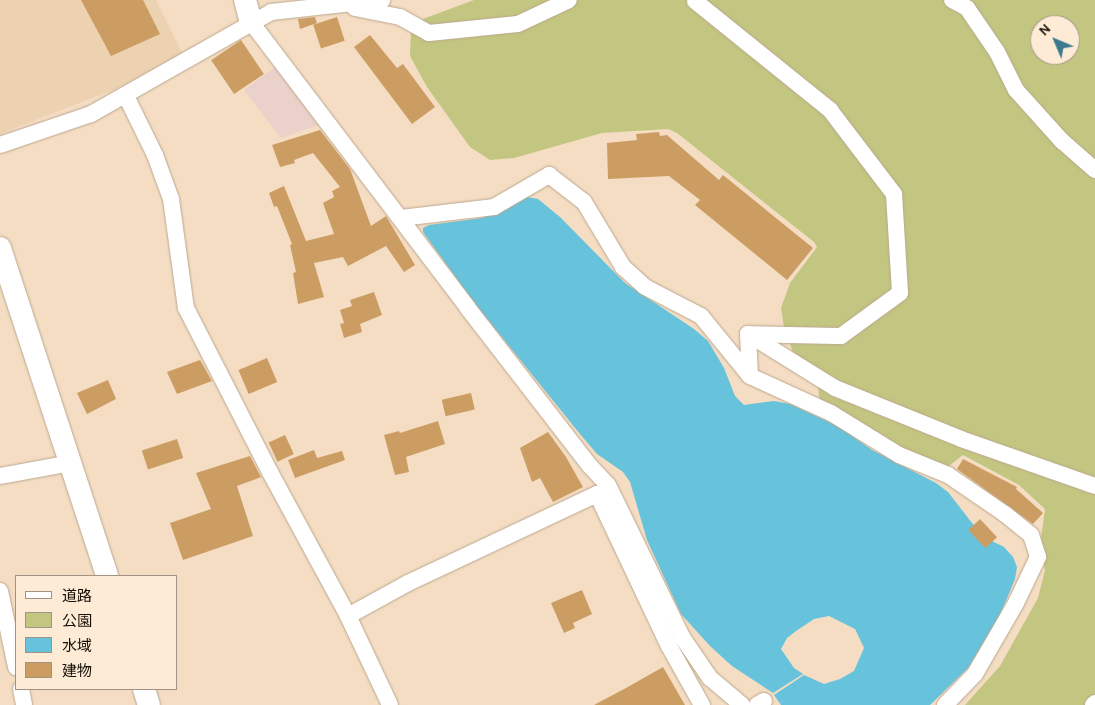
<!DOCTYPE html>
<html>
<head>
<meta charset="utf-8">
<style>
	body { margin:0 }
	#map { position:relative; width:1095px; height:705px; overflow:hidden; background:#f4ddc3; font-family:Karla,"Noto Sans JP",sans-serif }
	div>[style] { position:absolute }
	.commercial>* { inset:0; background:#ead1ca }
	.built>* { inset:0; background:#edd2b2 }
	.green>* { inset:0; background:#c2c680 }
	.water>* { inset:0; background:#67c2dc }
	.building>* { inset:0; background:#cc9d63; transform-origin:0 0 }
	.roads { filter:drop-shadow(0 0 1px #bca78f) drop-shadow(0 0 1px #bca78f) }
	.street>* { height:16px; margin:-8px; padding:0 8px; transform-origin:8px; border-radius:8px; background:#fff }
	.secondary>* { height:22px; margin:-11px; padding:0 11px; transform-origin:11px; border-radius:11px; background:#fff }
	span { translate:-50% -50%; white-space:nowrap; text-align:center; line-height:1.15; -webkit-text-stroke:4px #fdebd6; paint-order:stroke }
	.legend { position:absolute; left:15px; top:575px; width:162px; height:115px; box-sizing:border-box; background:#fdebd6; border:1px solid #a19383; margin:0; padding:6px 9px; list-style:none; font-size:15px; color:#160f06 }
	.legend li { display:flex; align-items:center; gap:10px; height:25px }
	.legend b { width:25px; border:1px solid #a19383 }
	.north { position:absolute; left:1030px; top:15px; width:50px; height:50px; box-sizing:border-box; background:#fdebd6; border:1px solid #a19383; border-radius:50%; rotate:315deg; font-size:14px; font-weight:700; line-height:20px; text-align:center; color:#160f06 }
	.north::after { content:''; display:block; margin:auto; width:18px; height:22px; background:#3c798f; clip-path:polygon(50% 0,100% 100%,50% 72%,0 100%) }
</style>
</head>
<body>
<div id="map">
	<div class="commercial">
		<i style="clip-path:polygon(275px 67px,318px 125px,281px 138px,244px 90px)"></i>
	</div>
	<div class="built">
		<i style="clip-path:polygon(0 0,156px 0,182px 53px,118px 88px,0 134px)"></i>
	</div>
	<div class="green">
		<i style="clip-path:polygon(evenodd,474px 0,1095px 0,1095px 705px,965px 705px,1000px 666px,1038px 598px,1045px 570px,1040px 546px,1045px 509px,1019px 485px,963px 455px,945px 469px,901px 450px,825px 404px,819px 397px,818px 386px,795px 358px,784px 327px,781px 308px,790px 283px,817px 247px,814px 242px,677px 133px,668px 129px,602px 133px,514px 158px,490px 160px,470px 147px,427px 87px,410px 56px,411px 32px,423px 19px,474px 0,1040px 25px,1070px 25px,1070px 55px,1040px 55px,1040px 25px)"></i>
	</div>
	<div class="water">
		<i style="clip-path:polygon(527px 197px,538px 199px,560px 217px,625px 283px,694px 329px,708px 341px,724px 368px,735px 396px,744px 405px,774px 401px,790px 404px,838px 426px,872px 450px,936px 483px,948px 492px,972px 523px,990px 540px,1004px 547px,1013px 557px,1017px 567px,1015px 579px,1000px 615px,968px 668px,930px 705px,781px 705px,774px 695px,804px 675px,824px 684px,840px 679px,854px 671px,864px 648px,855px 629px,829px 616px,814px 619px,796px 631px,787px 638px,781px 649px,794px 668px,803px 674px,773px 693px,732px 666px,710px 646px,681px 614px,647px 540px,630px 482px,623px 472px,597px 454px,580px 434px,472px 300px,423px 232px,423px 228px,429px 225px,482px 218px)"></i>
	</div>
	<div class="building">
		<i style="clip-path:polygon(81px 0,143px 0,160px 34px,111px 56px)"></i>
		<i style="clip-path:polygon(315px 17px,317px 23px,300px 29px,298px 19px)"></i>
		<i style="left:337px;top:17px;width:25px;height:25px;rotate:72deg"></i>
		<i style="clip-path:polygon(370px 35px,397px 68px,403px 64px,435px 107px,412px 124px,354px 47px)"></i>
		<i style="left:241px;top:40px;width:41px;height:36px;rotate:56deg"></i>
		<i style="clip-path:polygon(320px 130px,350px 169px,371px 226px,386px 216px,415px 265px,404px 272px,386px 246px,348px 266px,343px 257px,314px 263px,324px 297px,298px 304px,293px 273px,296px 272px,290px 245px,292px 244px,277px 206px,274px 207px,269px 193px,284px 186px,306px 241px,334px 234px,323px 203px,334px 197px,332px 191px,340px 187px,313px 153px,294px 160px,295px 163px,280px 167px,272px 145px)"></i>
		<i style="clip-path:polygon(659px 132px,660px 136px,667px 135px,719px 180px,723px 175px,813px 248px,787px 280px,695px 205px,700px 200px,669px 176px,608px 179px,607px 143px,637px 140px,636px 134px)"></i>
		<i style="clip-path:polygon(374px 292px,382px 315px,360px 324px,362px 332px,344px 338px,340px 324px,344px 323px,340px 310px,352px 306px,350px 300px)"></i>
		<i style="left:267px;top:358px;width:26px;height:31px;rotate:67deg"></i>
		<i style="clip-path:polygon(200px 360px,212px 381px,177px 394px,167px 372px)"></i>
		<i style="clip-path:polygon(108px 380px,116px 399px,87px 414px,77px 393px)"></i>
		<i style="left:471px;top:393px;width:17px;height:30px;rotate:77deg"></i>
		<i style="clip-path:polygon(438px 421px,445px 444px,406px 457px,409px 472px,395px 475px,384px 435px,399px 431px,400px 433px)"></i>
		<i style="clip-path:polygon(548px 432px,566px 457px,583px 487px,553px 502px,540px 478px,532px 482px,520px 448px)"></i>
		<i style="left:285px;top:435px;width:21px;height:18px;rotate:65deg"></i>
		<i style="left:177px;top:439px;width:20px;height:37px;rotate:72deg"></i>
		<i style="clip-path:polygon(314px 450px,317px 458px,342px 451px,345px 460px,295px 478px,288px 460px)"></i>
		<i style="clip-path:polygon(250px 456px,261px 477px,237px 486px,253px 536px,183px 560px,170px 523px,211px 509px,196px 473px)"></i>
		<i style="clip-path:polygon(963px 459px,1017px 487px,1016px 489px,1043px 513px,1033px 524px,957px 469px)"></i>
		<i style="left:980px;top:519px;width:25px;height:16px;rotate:47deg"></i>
		<i style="clip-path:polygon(582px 590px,592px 614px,573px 623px,575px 628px,564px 633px,551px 603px)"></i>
		<i style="clip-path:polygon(663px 667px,685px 705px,594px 705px,626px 688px)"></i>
	</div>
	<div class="roads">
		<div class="street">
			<i style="left:952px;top:0;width:17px;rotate:28deg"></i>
			<i style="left:967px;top:8px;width:53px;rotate:55.7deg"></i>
			<i style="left:997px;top:52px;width:42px;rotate:63.4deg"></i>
			<i style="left:1016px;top:90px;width:69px;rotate:48deg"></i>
			<i style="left:1062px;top:141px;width:44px;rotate:41.3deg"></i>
			<i style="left:695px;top:1px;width:174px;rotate:38.9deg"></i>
			<i style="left:830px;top:110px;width:106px;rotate:52.7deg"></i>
			<i style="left:894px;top:194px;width:99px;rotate:86.5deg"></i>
			<i style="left:900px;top:293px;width:73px;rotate:143.9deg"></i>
			<i style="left:841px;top:336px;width:93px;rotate:-178.8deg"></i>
			<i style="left:355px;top:8px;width:46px;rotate:11.3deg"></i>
			<i style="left:400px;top:17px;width:33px;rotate:29deg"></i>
			<i style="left:429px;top:33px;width:89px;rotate:-5.8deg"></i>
			<i style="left:518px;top:24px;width:56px;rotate:-25.2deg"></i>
			<i style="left:251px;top:22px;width:358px;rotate:52.8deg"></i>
			<i style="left:467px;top:307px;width:201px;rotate:52.3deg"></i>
			<i style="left:590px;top:466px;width:26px;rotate:47deg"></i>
			<i style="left:608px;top:485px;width:169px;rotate:64deg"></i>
			<i style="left:682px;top:637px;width:50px;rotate:55.7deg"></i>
			<i style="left:710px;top:678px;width:42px;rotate:40.2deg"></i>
			<i style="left:126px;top:96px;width:66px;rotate:63.8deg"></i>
			<i style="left:155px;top:155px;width:47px;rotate:70deg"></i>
			<i style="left:171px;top:199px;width:110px;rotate:82.2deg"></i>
			<i style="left:186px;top:308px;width:186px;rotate:62.9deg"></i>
			<i style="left:271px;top:474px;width:162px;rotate:61.5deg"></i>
			<i style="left:348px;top:616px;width:98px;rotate:64.7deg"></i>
			<i style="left:0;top:145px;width:96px;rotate:-18.8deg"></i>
			<i style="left:91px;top:114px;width:207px;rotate:-29.5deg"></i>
			<i style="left:271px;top:12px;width:112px;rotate:-6.2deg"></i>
			<i style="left:401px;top:218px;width:94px;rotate:-6.7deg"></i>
			<i style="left:494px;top:207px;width:64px;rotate:-30.2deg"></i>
			<i style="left:549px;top:175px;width:44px;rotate:37.6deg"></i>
			<i style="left:584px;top:202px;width:76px;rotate:59deg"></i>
			<i style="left:623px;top:267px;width:30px;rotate:42deg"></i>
			<i style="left:645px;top:287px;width:63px;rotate:27.4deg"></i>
			<i style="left:701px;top:316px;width:77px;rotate:50.8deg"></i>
			<i style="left:750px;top:376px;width:89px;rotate:24.6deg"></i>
			<i style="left:831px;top:413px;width:80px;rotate:31.7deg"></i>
			<i style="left:899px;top:455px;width:53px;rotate:22.2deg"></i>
			<i style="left:948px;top:475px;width:69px;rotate:34.4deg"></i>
			<i style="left:1005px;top:514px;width:33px;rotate:39deg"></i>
			<i style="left:1031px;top:535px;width:23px;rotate:72deg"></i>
			<i style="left:1038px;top:557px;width:51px;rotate:115.6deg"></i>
			<i style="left:1016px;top:603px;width:82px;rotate:120deg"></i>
			<i style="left:975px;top:674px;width:43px;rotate:134.1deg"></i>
			<i style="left:748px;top:334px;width:102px;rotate:31.8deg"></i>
			<i style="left:835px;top:388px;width:136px;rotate:22deg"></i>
			<i style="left:961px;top:439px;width:142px;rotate:19.3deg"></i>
			<i style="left:748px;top:334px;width:42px;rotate:87.3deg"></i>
			<i style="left:0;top:476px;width:72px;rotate:-10.4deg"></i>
			<i style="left:0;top:591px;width:78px;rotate:78.1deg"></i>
			<i style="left:348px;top:616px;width:68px;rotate:-28.8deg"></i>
			<i style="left:408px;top:583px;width:209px;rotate:-25.2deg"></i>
			<i style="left:597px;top:494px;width:168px;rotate:64.7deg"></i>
			<i style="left:669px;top:646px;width:68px;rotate:60.8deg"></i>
			<i style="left:21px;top:689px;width:16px;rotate:79deg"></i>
			<i style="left:757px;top:705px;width:8px;rotate:-30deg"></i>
			<i style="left:1093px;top:705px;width:3px;rotate:-45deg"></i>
		</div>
		<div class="secondary">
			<i style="left:245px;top:0;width:23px;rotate:75deg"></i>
			<i style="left:0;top:248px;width:345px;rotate:71.9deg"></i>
			<i style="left:144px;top:689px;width:17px;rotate:73deg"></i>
		</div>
	</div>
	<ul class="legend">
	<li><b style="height:6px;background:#fff"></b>道路</li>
	<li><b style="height:14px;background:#c2c680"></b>公園</li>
	<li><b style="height:14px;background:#67c2dc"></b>水域</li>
	<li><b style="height:14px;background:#cc9d63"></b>建物</li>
	</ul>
	<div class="north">N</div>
</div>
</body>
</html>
